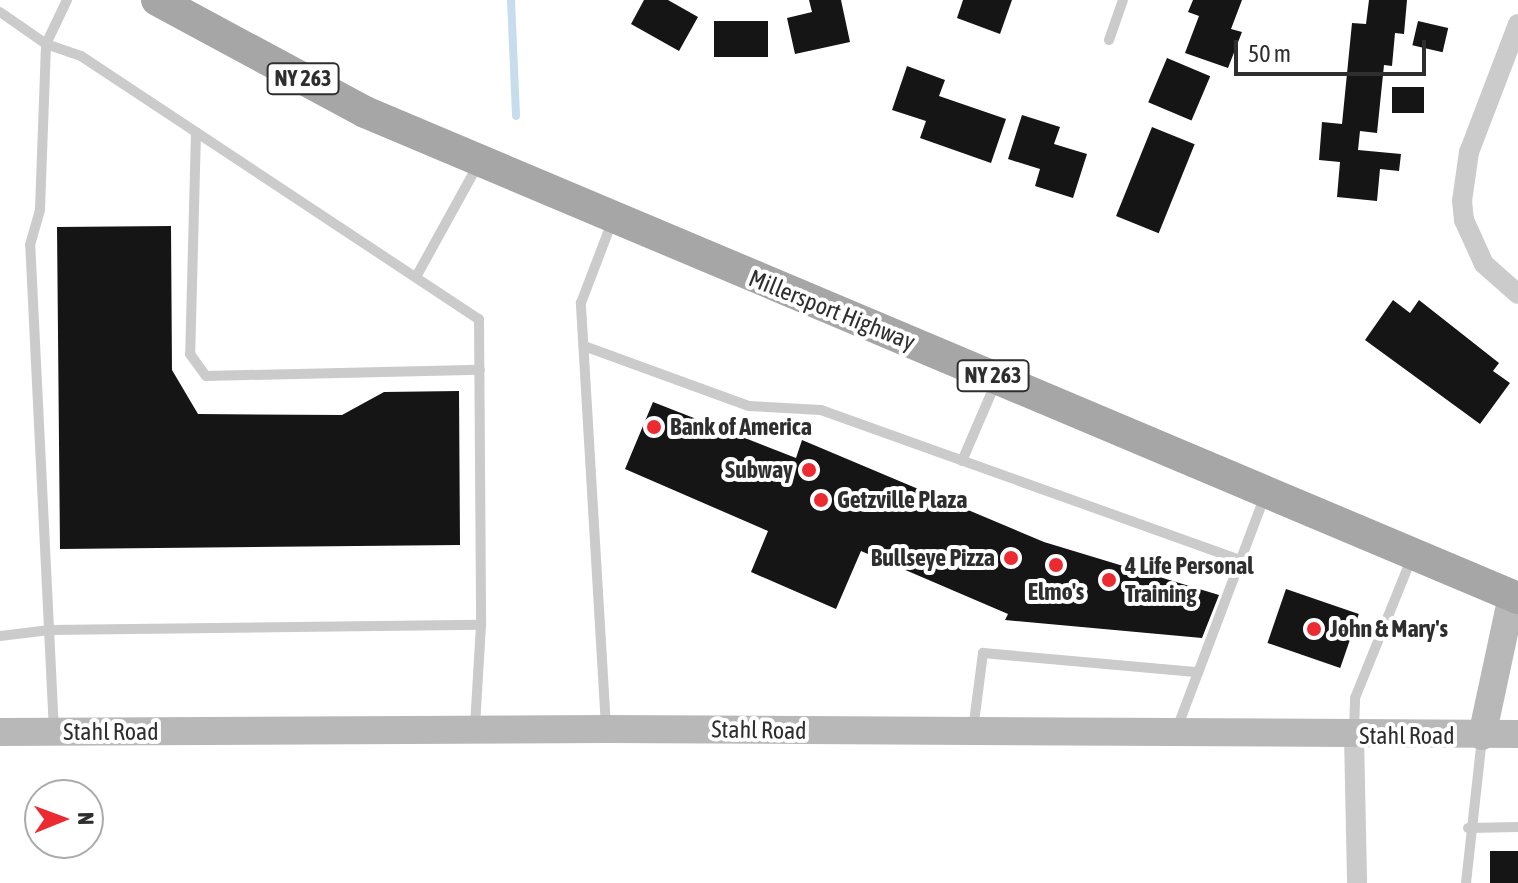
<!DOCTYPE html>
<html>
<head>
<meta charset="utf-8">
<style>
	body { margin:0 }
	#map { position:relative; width:1518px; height:883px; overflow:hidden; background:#fff; font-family:"Asap Condensed",sans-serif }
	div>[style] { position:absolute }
	.stream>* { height:8px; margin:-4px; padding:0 4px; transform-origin:4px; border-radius:4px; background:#c7dced }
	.building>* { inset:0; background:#151515; transform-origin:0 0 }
	.lane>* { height:10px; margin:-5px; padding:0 5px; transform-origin:5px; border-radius:5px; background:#cbcbcb }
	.street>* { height:20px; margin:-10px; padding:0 10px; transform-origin:10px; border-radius:10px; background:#cbcbcb }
	.secondary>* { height:28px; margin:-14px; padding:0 14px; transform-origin:14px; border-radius:14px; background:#b8b8b8 }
	.primary>* { height:32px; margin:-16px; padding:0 16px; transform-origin:16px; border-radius:16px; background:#a6a6a6 }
	.dots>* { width:22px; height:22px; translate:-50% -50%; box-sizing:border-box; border:4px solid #fff; border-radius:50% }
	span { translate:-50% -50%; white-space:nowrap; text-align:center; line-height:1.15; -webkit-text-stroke:8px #fff; paint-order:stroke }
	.shield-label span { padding:2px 6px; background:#fff; border:2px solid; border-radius:6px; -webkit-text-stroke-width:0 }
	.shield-label { font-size:22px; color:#2e2e2e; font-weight:700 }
	.street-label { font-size:24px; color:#2e2e2e }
	.poi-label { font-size:24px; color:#2e2e2e; font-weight:700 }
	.left { translate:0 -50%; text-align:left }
	.right { translate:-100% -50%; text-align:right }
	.north { position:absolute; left:24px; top:779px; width:80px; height:80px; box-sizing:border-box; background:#fff; border:2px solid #ababab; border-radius:50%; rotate:89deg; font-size:22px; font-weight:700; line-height:32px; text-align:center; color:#2e2e2e }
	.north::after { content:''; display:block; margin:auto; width:28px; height:36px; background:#eb2b31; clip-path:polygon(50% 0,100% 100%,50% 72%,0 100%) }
	.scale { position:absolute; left:1234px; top:40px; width:192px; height:36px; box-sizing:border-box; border:4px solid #2e2e2e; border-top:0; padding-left:10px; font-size:24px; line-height:28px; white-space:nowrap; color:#2e2e2e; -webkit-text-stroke:6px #fff; paint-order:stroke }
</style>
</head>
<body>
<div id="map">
	<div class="stream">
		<i style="left:511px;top:0;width:116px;rotate:87.5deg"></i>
	</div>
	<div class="building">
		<i style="clip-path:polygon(644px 0,668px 0,698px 17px,679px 51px,631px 24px)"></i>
		<i style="clip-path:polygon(809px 0,841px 0,850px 42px,795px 54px,787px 18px,812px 12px)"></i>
		<i style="clip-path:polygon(963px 0,1012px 0,1000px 34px,957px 18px)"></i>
		<i style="clip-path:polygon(1193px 0,1242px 0,1231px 29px,1242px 32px,1228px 68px,1185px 53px,1199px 16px,1188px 12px)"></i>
		<i style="clip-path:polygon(1369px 0,1407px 0,1404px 34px,1395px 33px,1392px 66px,1384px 65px,1377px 133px,1360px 131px,1358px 150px,1401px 154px,1399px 171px,1380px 169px,1377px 201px,1337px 197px,1340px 162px,1319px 160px,1322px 122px,1342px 124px,1352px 23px,1366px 24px)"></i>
		<i style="left:768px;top:21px;width:36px;height:54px;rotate:90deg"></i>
		<i style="left:1418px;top:21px;width:31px;height:25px;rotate:13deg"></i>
		<i style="left:1167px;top:58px;width:47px;height:48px;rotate:23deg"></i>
		<i style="clip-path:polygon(907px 66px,945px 80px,939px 96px,1006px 119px,991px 163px,920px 138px,926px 121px,892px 110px)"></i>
		<i style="left:1392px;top:87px;width:32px;height:26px"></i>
		<i style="clip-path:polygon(1022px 115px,1060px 127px,1054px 144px,1087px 154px,1073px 198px,1035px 186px,1040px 169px,1008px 159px)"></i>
		<i style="left:1152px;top:127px;width:46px;height:96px;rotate:22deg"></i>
		<i style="clip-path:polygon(171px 226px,172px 370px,198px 414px,342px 415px,384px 392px,459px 391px,460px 545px,60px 549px,57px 227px)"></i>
		<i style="clip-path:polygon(1393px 300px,1410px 313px,1419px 300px,1499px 363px,1493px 371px,1510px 383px,1480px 424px,1365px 340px)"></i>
		<i style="clip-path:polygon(653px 402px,796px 458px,802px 440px,1044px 542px,1219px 595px,1202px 638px,1005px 620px,1008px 614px,861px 551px,836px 609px,751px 572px,768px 531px,625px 469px)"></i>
		<i style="left:1286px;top:589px;width:77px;height:57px;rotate:19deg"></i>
		<i style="left:1518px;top:851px;width:32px;height:28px;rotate:90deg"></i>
	</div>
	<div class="lane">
		<i style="left:0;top:12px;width:56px;rotate:34.8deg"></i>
		<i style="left:46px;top:44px;width:37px;rotate:19deg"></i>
		<i style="left:81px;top:56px;width:477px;rotate:33.5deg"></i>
		<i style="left:479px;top:319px;width:306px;rotate:89.6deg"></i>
		<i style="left:481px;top:625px;width:102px;rotate:93.4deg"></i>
		<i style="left:1109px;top:40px;width:42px;rotate:-70.7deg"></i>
		<i style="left:196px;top:132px;width:222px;rotate:91.5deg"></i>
		<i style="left:190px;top:354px;width:27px;rotate:54deg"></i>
		<i style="left:206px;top:376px;width:274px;rotate:-1.3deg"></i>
		<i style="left:416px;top:277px;width:130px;rotate:-61.1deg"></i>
		<i style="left:584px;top:346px;width:176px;rotate:20deg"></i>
		<i style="left:749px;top:406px;width:72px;rotate:3.2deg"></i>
		<i style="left:821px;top:410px;width:445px;rotate:19.7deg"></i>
		<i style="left:962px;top:461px;width:86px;rotate:-66.7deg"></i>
		<i style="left:0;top:636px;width:50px;rotate:-6.8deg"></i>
		<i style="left:50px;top:630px;width:431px;rotate:-0.7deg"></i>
		<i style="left:606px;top:727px;width:425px;rotate:-93.4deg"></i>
		<i style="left:581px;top:303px;width:87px;rotate:-69.1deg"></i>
		<i style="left:973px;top:730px;width:78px;rotate:-82.6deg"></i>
		<i style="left:983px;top:653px;width:216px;rotate:5.1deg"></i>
		<i style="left:1354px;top:730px;width:32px;rotate:-88deg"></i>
		<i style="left:1355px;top:698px;width:152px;rotate:-68deg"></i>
		<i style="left:54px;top:731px;width:487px;rotate:-92.8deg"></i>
		<i style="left:30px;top:245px;width:37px;rotate:-74deg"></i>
		<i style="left:40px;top:209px;width:165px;rotate:-87.9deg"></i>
		<i style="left:46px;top:44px;width:49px;rotate:-64.5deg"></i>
		<i style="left:1176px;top:731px;width:252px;rotate:-69.3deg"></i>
		<i style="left:1468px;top:828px;width:50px;rotate:-1.1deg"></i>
		<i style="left:1466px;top:883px;width:146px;rotate:-83.7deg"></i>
	</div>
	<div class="street">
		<i style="left:1518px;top:24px;width:137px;rotate:110.9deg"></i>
		<i style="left:1469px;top:152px;width:49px;rotate:98.1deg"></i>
		<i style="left:1462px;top:201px;width:19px;rotate:84deg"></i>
		<i style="left:1464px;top:220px;width:48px;rotate:65.6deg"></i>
		<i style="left:1484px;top:264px;width:45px;rotate:41.4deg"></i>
		<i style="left:1354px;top:736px;width:147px;rotate:88.8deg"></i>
	</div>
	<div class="secondary">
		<i style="left:0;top:732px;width:606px;rotate:-0.28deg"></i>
		<i style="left:606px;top:729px;width:912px;rotate:0.31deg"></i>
		<i style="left:1482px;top:736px;width:143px;rotate:-77.9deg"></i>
	</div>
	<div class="primary">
		<i style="left:157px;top:0;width:236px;rotate:28.3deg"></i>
		<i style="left:365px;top:112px;width:1251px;rotate:22.86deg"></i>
	</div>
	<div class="dots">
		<i style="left:654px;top:427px;background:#eb2b31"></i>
		<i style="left:809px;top:470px;background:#eb2b31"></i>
		<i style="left:821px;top:500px;background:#eb2b31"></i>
		<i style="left:1011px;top:558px;background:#eb2b31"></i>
		<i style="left:1056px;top:565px;background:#eb2b31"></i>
		<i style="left:1109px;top:580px;background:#eb2b31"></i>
		<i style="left:1314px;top:629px;background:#eb2b31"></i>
	</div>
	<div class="shield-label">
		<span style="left:303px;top:79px">NY 263</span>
		<span style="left:993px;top:376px">NY 263</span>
	</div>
	<div class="street-label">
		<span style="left:832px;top:310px;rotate:22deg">Millersport Highway</span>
		<span style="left:759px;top:730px;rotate:1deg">Stahl Road</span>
		<span style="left:111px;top:732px">Stahl Road</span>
		<span style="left:1407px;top:736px">Stahl Road</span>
	</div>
	<div class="poi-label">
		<span class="left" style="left:670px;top:427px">Bank of America</span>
		<span class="right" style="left:793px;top:470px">Subway</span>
		<span class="left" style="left:837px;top:500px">Getzville Plaza</span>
		<span class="right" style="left:995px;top:558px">Bullseye Pizza</span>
		<span class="left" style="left:1125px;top:580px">4 Life Personal<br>Training</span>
		<span style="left:1056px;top:592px">Elmo's</span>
		<span class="left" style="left:1330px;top:629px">John &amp; Mary's</span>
	</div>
	<div class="north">N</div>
	<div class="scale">50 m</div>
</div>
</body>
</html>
